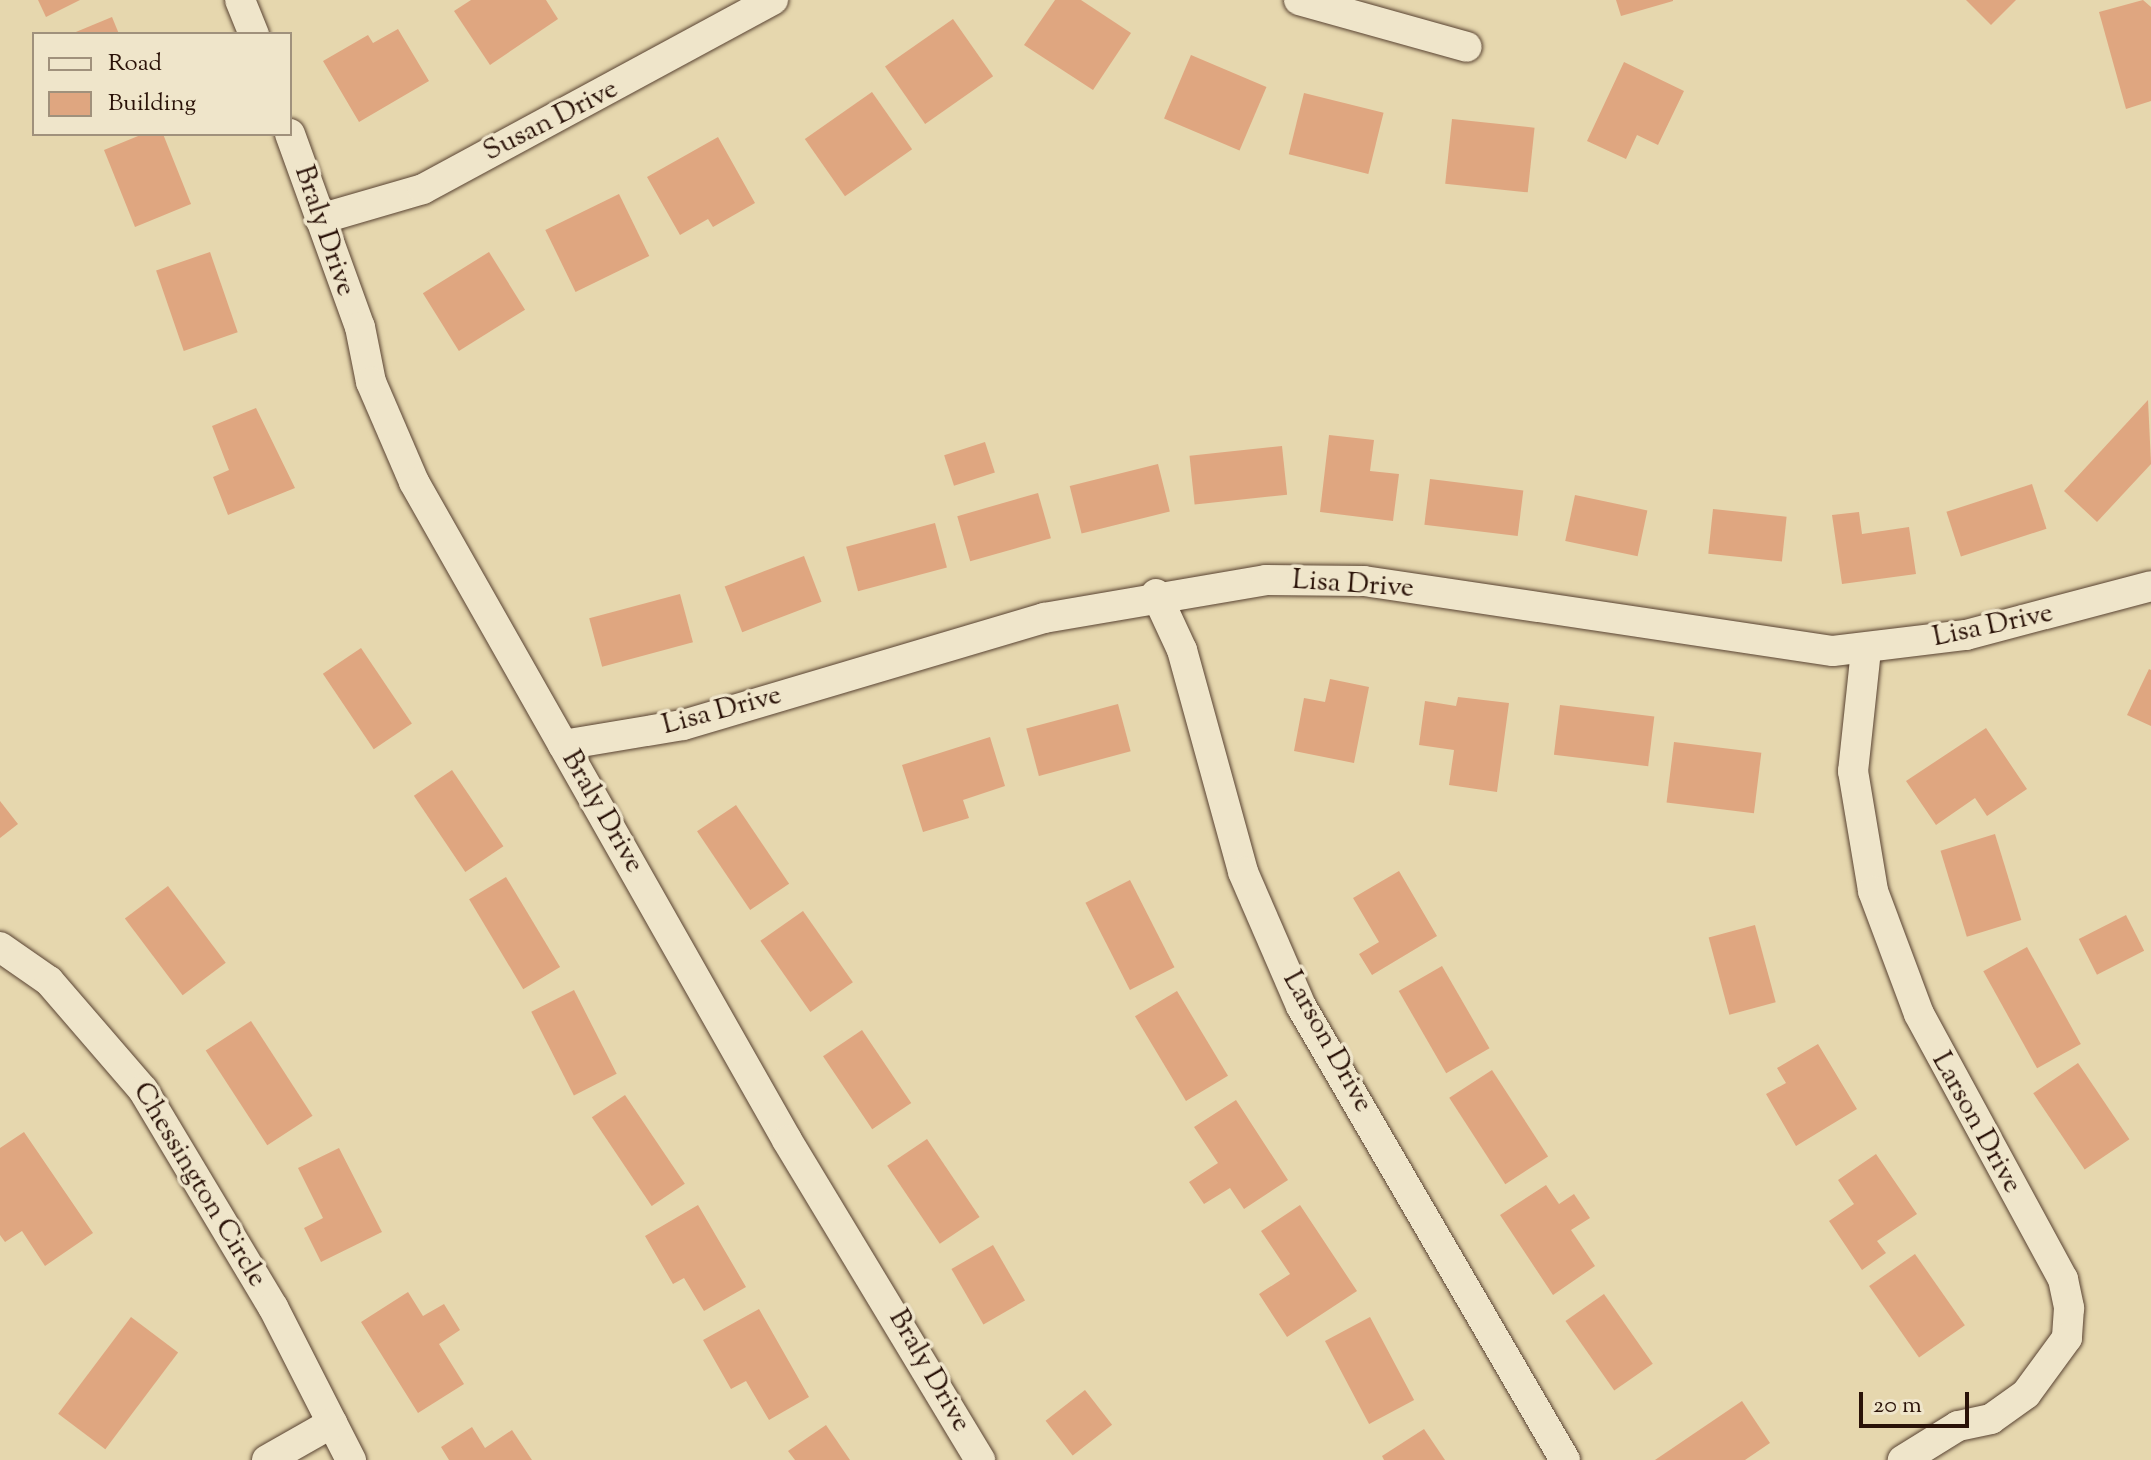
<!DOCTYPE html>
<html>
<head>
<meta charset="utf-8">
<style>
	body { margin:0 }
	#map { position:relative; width:2151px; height:1460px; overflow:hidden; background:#e6d7ae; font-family:"Sorts Mill Goudy",serif }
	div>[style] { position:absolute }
	.building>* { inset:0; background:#dfa680; transform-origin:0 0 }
	.roads { filter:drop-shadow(0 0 2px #594332) drop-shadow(0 0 2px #594332) }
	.street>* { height:30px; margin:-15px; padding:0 15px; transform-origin:15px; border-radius:15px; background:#efe5ca }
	span { translate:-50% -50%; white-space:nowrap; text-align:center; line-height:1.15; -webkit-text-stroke:7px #efe5ca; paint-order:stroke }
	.street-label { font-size:28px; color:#2a1208 }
	.legend { position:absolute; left:32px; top:32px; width:260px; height:104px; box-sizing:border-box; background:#efe5ca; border:2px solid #a0917c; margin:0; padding:10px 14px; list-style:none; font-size:24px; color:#2a1208 }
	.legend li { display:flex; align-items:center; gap:16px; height:40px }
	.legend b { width:40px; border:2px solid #a0917c }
	.scale { position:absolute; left:1859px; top:1392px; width:110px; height:36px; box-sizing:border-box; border:4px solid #2a1208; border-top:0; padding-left:10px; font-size:24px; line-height:28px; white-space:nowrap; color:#2a1208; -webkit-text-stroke:6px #efe5ca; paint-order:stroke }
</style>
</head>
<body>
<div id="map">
	<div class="building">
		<i style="clip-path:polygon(38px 0,80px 0,46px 17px)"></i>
		<i style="clip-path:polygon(471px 0,546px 0,558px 19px,490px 65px,454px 11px)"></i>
		<i style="clip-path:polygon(1055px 0,1081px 0,1131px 33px,1093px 90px,1024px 45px)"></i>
		<i style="clip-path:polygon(1616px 0,1673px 0,1673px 1px,1621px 16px)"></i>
		<i style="clip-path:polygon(1966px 0,2016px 0,1991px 25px)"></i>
		<i style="clip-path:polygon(2143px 0,2151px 7px,2151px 101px,2126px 109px,2099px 12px)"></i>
		<i style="clip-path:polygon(112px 17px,119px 34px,71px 34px)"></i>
		<i style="left:953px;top:19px;width:70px;height:83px;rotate:55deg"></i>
		<i style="clip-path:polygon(398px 29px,429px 81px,359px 122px,323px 61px,368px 35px,373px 43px)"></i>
		<i style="left:1191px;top:55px;width:82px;height:69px;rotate:23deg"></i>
		<i style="clip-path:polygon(1624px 62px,1684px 91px,1658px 145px,1637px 135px,1626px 159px,1587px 141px)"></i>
		<i style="left:872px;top:92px;width:70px;height:82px;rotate:55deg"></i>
		<i style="left:1304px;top:93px;width:82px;height:63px;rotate:14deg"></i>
		<i style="left:1452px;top:119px;width:83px;height:65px;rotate:6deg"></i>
		<i style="clip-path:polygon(143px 134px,163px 134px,191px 204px,135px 227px,104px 150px)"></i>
		<i style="clip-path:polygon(718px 137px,755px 203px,713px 227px,708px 219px,680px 235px,647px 177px)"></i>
		<i style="left:619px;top:194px;width:69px;height:82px;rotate:64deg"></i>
		<i style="left:210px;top:252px;width:85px;height:57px;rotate:71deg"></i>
		<i style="left:489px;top:252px;width:68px;height:78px;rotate:58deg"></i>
		<i style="clip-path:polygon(2148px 400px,2151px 464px,2097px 522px,2064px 491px)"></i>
		<i style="clip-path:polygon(256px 408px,295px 488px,228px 515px,213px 477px,229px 470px,212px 426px)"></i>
		<i style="clip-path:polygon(1329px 435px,1374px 440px,1370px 471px,1399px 474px,1393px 521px,1320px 512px)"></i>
		<i style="left:985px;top:442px;width:32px;height:43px;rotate:72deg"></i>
		<i style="left:1282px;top:446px;width:49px;height:93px;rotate:84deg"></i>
		<i style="left:1158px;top:464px;width:49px;height:91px;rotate:76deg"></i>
		<i style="left:1430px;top:479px;width:94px;height:46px;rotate:7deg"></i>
		<i style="left:2032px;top:484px;width:47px;height:90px;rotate:72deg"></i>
		<i style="left:1038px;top:493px;width:47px;height:84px;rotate:74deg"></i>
		<i style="left:1575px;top:495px;width:74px;height:47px;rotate:12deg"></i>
		<i style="left:1713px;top:509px;width:74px;height:45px;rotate:6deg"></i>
		<i style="clip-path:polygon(1859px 512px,1862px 534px,1909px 527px,1916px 574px,1842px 584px,1832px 515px)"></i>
		<i style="left:935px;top:523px;width:46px;height:92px;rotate:75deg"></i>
		<i style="left:804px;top:556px;width:49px;height:85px;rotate:69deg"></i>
		<i style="left:680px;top:594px;width:50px;height:94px;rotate:75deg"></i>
		<i style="left:361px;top:648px;width:91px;height:46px;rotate:56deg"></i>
		<i style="clip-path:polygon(2149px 669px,2151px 670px,2151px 726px,2127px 715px)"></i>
		<i style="clip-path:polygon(1330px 679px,1369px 687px,1354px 763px,1294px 751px,1304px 698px,1325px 702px)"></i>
		<i style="clip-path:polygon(1458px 697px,1509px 703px,1497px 792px,1449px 785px,1454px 750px,1419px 745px,1425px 701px,1456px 706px)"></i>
		<i style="left:1118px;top:704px;width:49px;height:95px;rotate:75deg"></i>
		<i style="left:1560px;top:705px;width:95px;height:50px;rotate:7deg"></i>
		<i style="clip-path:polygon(1986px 728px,2027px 789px,1987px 816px,1975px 798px,1936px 825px,1906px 781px)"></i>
		<i style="clip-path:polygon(990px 737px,1005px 786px,963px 800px,969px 818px,923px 832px,902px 765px)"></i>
		<i style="left:1674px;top:742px;width:88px;height:61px;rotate:7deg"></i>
		<i style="left:452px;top:770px;width:92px;height:46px;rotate:56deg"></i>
		<i style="clip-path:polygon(0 801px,18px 824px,0 838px)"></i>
		<i style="left:736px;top:805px;width:95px;height:47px;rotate:56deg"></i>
		<i style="left:1995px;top:834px;width:90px;height:57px;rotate:73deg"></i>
		<i style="clip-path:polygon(1399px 871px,1437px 936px,1372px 975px,1359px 954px,1379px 942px,1353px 898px)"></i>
		<i style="left:506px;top:877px;width:105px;height:43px;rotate:59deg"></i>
		<i style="left:1130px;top:880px;width:98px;height:50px;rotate:63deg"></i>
		<i style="left:168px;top:886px;width:96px;height:54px;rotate:53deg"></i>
		<i style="left:803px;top:911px;width:87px;height:52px;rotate:55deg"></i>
		<i style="left:2126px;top:915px;width:40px;height:53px;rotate:63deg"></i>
		<i style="left:1755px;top:925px;width:80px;height:48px;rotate:75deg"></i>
		<i style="left:2027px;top:947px;width:111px;height:50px;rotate:61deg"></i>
		<i style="left:1442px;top:966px;width:95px;height:50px;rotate:60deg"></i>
		<i style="left:574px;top:990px;width:94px;height:48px;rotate:63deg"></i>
		<i style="left:1177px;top:991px;width:99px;height:49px;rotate:59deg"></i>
		<i style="left:251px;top:1021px;width:113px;height:54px;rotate:57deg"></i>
		<i style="left:862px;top:1030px;width:88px;height:47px;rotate:56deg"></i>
		<i style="clip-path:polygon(1818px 1044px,1857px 1109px,1796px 1146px,1766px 1094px,1786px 1083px,1777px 1068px)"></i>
		<i style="left:2078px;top:1063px;width:92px;height:54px;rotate:56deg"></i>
		<i style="left:1492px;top:1070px;width:103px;height:51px;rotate:57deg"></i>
		<i style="left:625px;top:1095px;width:107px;height:40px;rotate:56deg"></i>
		<i style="clip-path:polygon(1236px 1100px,1288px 1180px,1244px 1209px,1230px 1188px,1204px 1204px,1189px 1182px,1218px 1163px,1194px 1127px)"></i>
		<i style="clip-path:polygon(24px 1132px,93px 1233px,45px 1266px,22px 1231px,5px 1242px,0 1235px,0 1148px)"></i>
		<i style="left:927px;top:1139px;width:94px;height:48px;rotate:56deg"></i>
		<i style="clip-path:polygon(339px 1148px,382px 1232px,321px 1262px,304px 1228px,323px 1218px,298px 1168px)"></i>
		<i style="clip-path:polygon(1876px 1154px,1917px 1214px,1877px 1241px,1886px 1253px,1862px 1270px,1829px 1221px,1854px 1204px,1838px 1180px)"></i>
		<i style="clip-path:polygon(1546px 1185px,1559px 1204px,1574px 1194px,1590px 1218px,1571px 1230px,1595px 1266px,1553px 1295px,1500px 1215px)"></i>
		<i style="clip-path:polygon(698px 1205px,746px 1287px,704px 1311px,684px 1278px,673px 1284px,645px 1236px)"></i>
		<i style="clip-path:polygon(1300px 1205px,1357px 1291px,1287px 1337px,1259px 1294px,1290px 1274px,1261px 1231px)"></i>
		<i style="left:993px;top:1245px;width:64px;height:48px;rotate:60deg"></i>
		<i style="left:1915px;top:1254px;width:87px;height:56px;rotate:55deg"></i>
		<i style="clip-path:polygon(408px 1292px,423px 1316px,444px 1304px,460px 1330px,439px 1344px,464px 1384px,418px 1413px,361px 1322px)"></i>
		<i style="left:1604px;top:1294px;width:85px;height:47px;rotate:55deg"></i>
		<i style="clip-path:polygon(759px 1309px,809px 1397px,769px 1420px,746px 1381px,731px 1389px,703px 1340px)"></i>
		<i style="left:131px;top:1317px;width:59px;height:121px;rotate:37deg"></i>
		<i style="left:1370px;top:1317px;width:94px;height:51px;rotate:62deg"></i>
		<i style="left:1085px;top:1390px;width:44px;height:50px;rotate:52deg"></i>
		<i style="clip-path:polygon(1742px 1401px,1770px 1443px,1745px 1460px,1655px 1460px)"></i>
		<i style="clip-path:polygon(826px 1425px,850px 1460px,795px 1460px,788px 1451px)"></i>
		<i style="clip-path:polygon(472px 1427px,485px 1448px,512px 1430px,532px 1460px,449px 1460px,441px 1447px)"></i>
		<i style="clip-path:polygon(1424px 1429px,1445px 1460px,1384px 1460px,1382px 1456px)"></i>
	</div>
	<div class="roads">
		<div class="street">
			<i style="left:240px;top:0;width:37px;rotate:68deg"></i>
			<i style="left:1299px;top:0;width:174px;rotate:15.6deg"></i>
			<i style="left:290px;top:134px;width:205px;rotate:70.1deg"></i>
			<i style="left:360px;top:327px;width:56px;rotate:78.7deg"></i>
			<i style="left:371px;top:382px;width:109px;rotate:66.7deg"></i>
			<i style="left:414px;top:482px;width:756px;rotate:60.45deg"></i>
			<i style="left:787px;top:1140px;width:374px;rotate:58.9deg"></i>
			<i style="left:320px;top:219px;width:107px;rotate:-16.2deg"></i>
			<i style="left:423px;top:189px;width:398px;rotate:-28.4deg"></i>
			<i style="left:1156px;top:594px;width:62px;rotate:65.1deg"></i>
			<i style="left:1182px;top:650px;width:230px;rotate:74.6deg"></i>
			<i style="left:1243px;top:872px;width:146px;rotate:66.6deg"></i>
			<i style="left:1301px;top:1006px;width:525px;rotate:59.82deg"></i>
			<i style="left:1866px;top:650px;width:122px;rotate:96.1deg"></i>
			<i style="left:1853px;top:771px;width:122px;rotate:80.5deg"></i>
			<i style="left:1873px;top:891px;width:131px;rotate:69.5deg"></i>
			<i style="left:1919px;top:1014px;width:302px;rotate:61.5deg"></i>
			<i style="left:2063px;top:1279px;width:30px;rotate:78deg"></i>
			<i style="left:2069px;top:1308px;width:30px;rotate:94deg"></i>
			<i style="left:2067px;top:1338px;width:69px;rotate:126.2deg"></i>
			<i style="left:2026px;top:1394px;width:43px;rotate:144.5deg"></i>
			<i style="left:1991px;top:1419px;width:34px;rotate:168deg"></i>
			<i style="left:1958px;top:1426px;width:65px;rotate:148.3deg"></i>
			<i style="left:563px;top:745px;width:122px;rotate:-9.5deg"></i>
			<i style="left:683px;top:725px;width:377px;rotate:-16.5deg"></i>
			<i style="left:1044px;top:618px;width:225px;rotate:-9.7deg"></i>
			<i style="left:1266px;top:580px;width:98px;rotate:0.6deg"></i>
			<i style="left:1364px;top:581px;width:474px;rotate:8.5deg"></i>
			<i style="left:1833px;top:651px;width:134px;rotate:-6.9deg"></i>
			<i style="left:1966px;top:635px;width:191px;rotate:-14.8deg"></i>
			<i style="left:0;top:947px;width:60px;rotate:34.8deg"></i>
			<i style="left:49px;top:981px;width:144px;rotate:49.2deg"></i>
			<i style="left:143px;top:1090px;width:253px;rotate:59.1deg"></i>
			<i style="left:273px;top:1307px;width:172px;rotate:63deg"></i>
			<i style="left:267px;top:1460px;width:75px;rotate:-29.6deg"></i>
		</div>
	</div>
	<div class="street-label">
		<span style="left:551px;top:121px;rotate:-27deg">Susan Drive</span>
		<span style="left:324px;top:231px;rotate:71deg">Braly Drive</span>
		<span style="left:1353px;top:585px;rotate:4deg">Lisa Drive</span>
		<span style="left:1993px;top:626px;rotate:-12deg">Lisa Drive</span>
		<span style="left:722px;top:711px;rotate:-15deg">Lisa Drive</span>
		<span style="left:602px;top:812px;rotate:60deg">Braly Drive</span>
		<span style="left:1327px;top:1042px;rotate:61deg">Larson Drive</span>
		<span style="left:1976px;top:1123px;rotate:61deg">Larson Drive</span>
		<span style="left:199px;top:1185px;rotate:59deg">Chessington Circle</span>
		<span style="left:929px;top:1371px;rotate:60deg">Braly Drive</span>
	</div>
	<ul class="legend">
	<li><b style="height:10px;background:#efe5ca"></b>Road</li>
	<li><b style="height:22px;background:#dfa680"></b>Building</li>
	</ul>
	<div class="scale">20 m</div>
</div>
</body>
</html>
